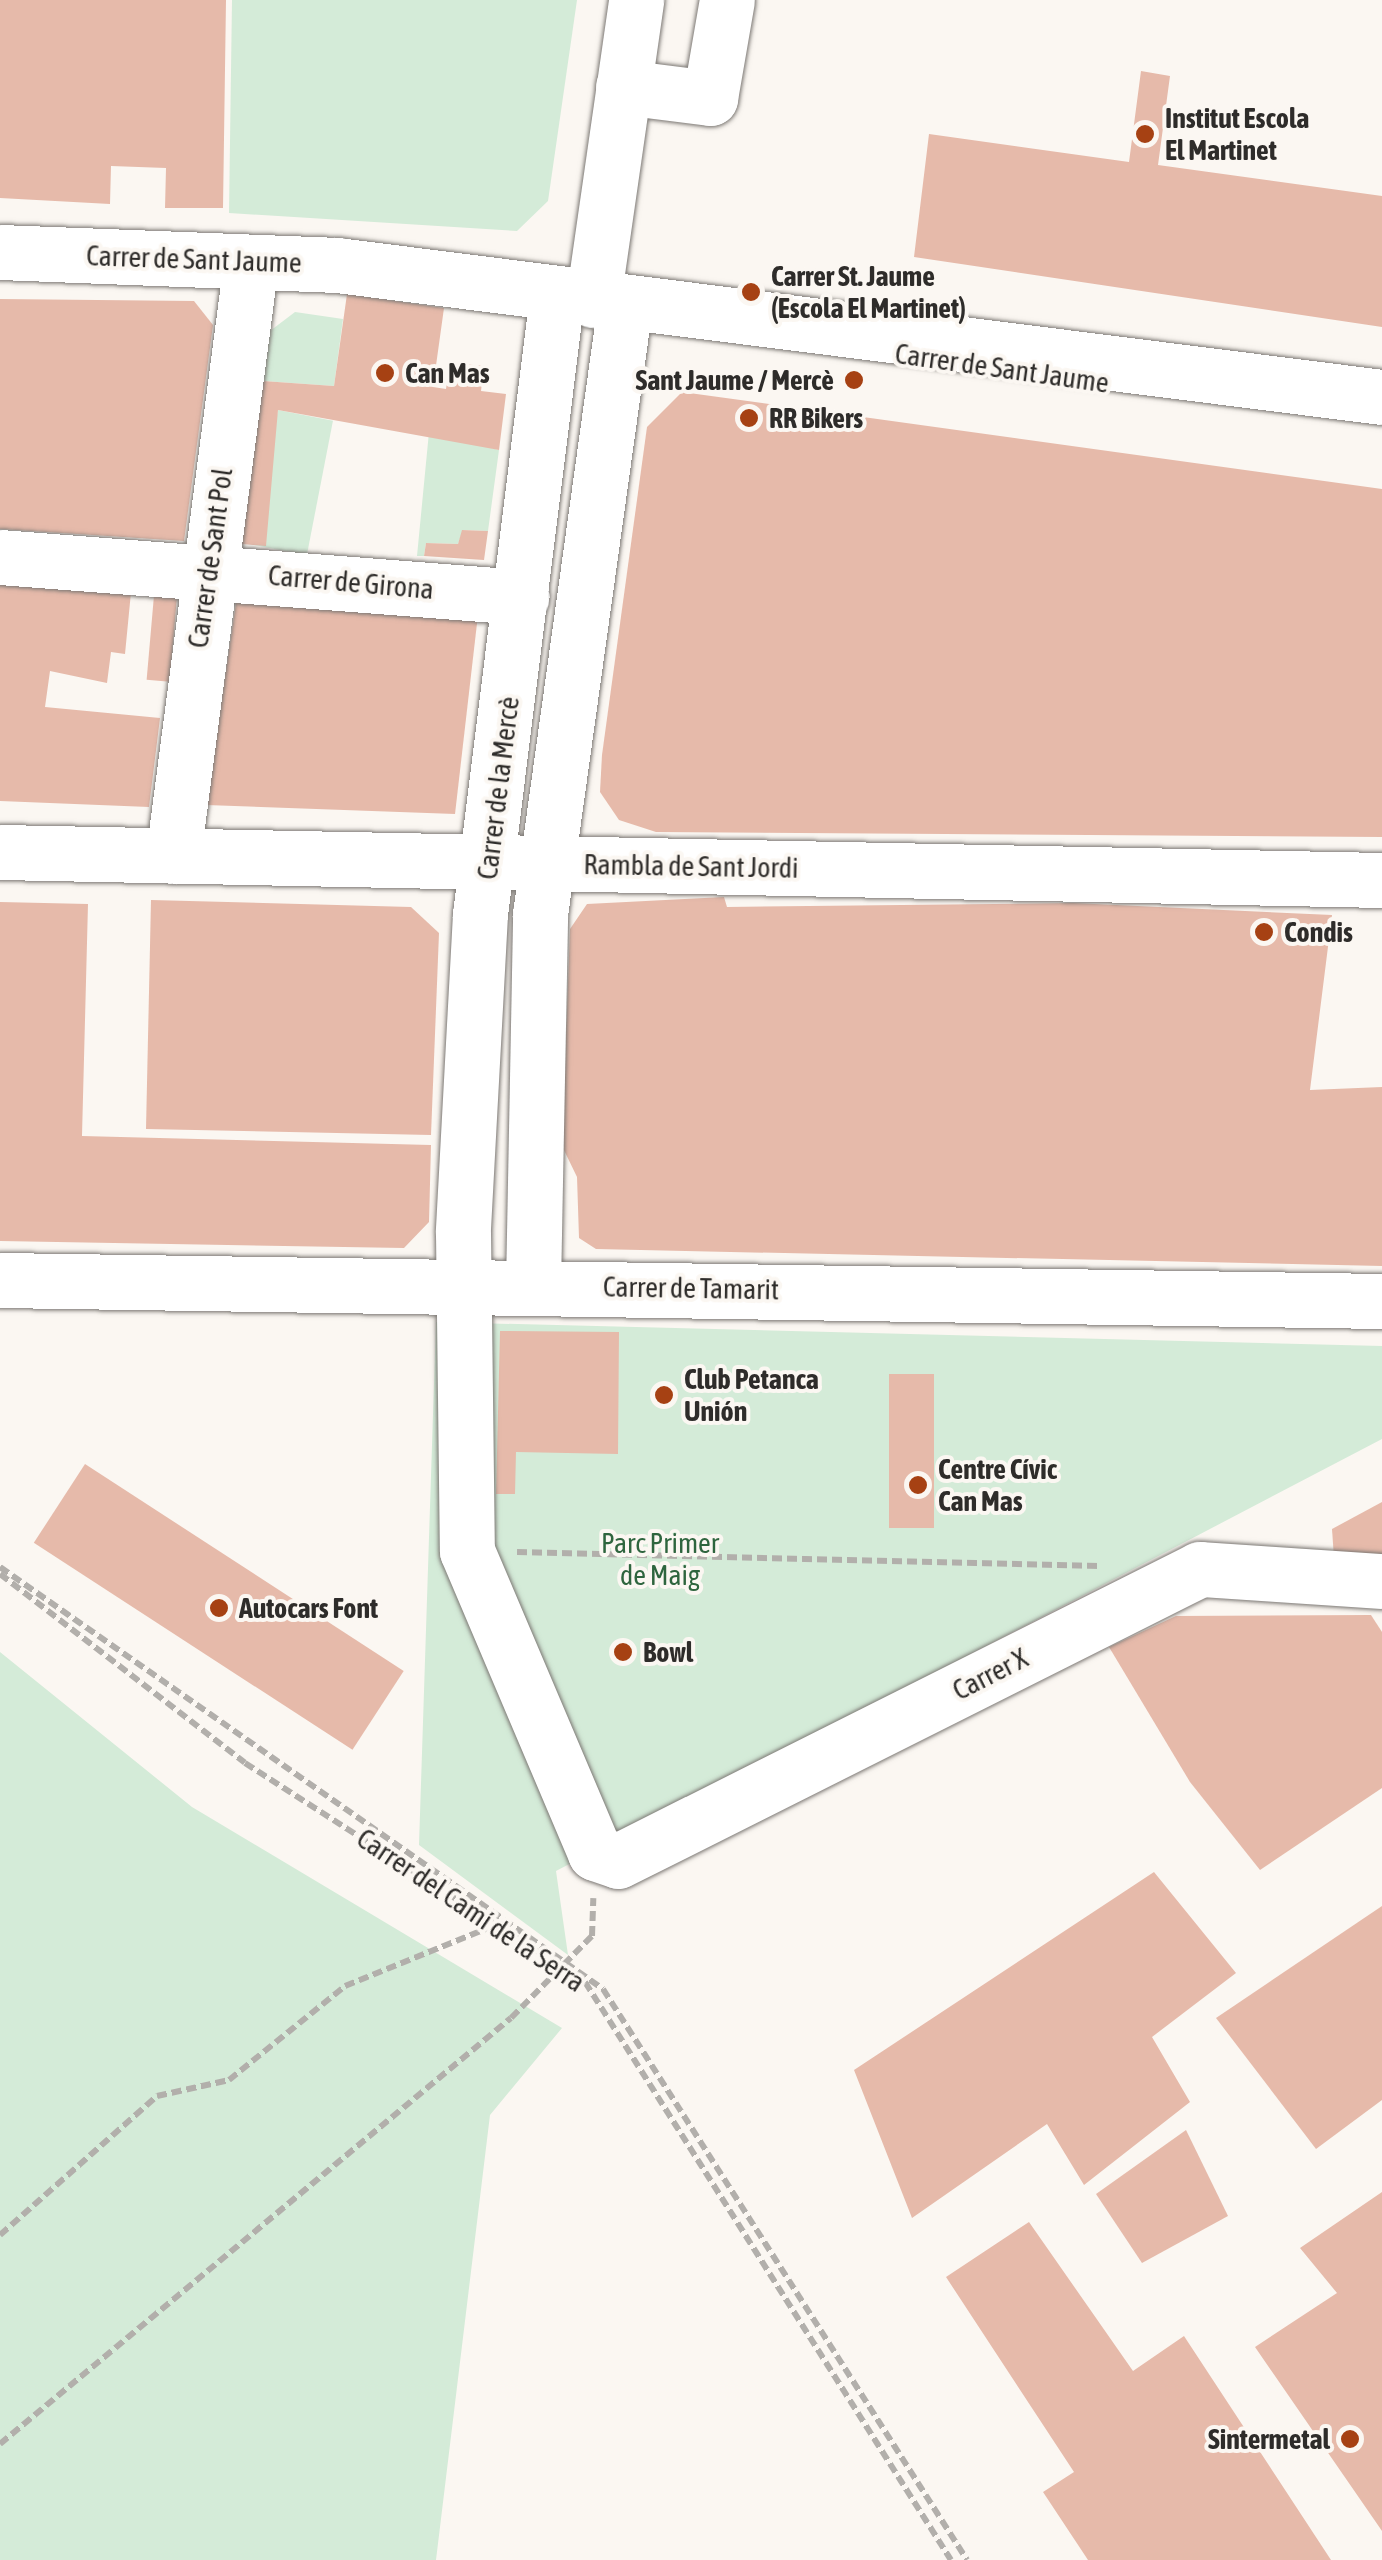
<!DOCTYPE html>
<html>
<head>
<meta charset="utf-8">
<style>
	body { margin:0 }
	#map { position:relative; width:1382px; height:2560px; overflow:hidden; background:#fbf7f2; font-family:"Asap Condensed",sans-serif }
	div>[style] { position:absolute }
	.green>* { inset:0; background:#d4ebd8; transform-origin:0 0 }
	.building>* { inset:0; background:#e6baaa; transform-origin:0 0 }
	.path>* { height:6px; margin-top:-3px; transform-origin:0; background:repeating-linear-gradient(90deg,#b2afab 0 10px,transparent 0 15px) }
	.roads { filter:drop-shadow(0 0 2px #7c7874) drop-shadow(0 0 2px #7c7874) }
	.minor>* { height:55px; margin:-27.5px; padding:0 27.5px; transform-origin:27.5px; border-radius:27.5px; background:#fff }
	.dots>* { width:28px; height:28px; translate:-50% -50%; box-sizing:border-box; border:5px solid #fbf7f2; border-radius:50% }
	span { translate:-50% -50%; white-space:nowrap; text-align:center; line-height:1.15; -webkit-text-stroke:8px #fbf7f2; paint-order:stroke }
	.poi-label { font-size:28px; color:#2e2c2a; font-weight:700 }
	.left { translate:0 -50%; text-align:left }
	.right { translate:-100% -50%; text-align:right }
	.street-label { font-size:28px; color:#2e2c2a }
	.park-label { font-size:28px; color:#2e653e }
</style>
</head>
<body>
<div id="map">
	<div class="green">
		<i style="clip-path:polygon(232px 0,577px 0,548px 201px,517px 231px,229px 213px)"></i>
		<i style="clip-path:polygon(295px 312px,343px 319px,334px 386px,263px 381px,270px 331px)"></i>
		<i style="left:278px;top:410px;width:56px;height:137px;rotate:11deg"></i>
		<i style="clip-path:polygon(429px 432px,499px 450px,488px 531px,463px 530px,458px 544px,426px 543px,424px 556px,417px 556px)"></i>
		<i style="clip-path:polygon(436px 1322px,1382px 1346px,1382px 1439px,556px 1871px,568px 1955px,419px 1845px)"></i>
		<i style="clip-path:polygon(0 1652px,192px 1807px,562px 2028px,490px 2115px,436px 2560px,0 2560px)"></i>
	</div>
	<div class="building">
		<i style="clip-path:polygon(0 0,226px 0,223px 208px,165px 208px,166px 168px,111px 166px,110px 204px,0 198px)"></i>
		<i style="clip-path:polygon(1141px 71px,1170px 76px,1158px 165px,1382px 196px,1382px 327px,914px 257px,929px 134px,1129px 162px)"></i>
		<i style="clip-path:polygon(347px 294px,444px 308px,433px 387px,446px 389px,450px 362px,484px 366px,481px 391px,506px 394px,499px 450px,278px 410px,266px 546px,242px 544px,263px 381px,334px 386px)"></i>
		<i style="clip-path:polygon(0 299px,194px 301px,213px 325px,184px 541px,0 529px)"></i>
		<i style="clip-path:polygon(682px 392px,1382px 489px,1382px 837px,656px 832px,619px 820px,600px 792px,602px 755px,647px 427px)"></i>
		<i style="clip-path:polygon(462px 530px,488px 531px,484px 560px,424px 556px,426px 543px,458px 544px)"></i>
		<i style="clip-path:polygon(0 574px,132px 582px,125px 654px,111px 652px,107px 683px,50px 671px,45px 707px,160px 718px,149px 807px,0 801px)"></i>
		<i style="left:155px;top:584px;width:23px;height:96px;rotate:5deg"></i>
		<i style="clip-path:polygon(238px 590px,479px 606px,455px 814px,206px 805px)"></i>
		<i style="clip-path:polygon(724px 897px,727px 907px,1073px 903px,1332px 915px,1310px 1090px,1382px 1087px,1382px 1266px,596px 1249px,579px 1238px,577px 1177px,562px 1146px,570px 929px,587px 904px)"></i>
		<i style="clip-path:polygon(151px 900px,411px 907px,439px 933px,431px 1135px,146px 1129px)"></i>
		<i style="clip-path:polygon(0 902px,88px 904px,82px 1136px,431px 1145px,429px 1222px,404px 1248px,0 1241px)"></i>
		<i style="clip-path:polygon(500px 1331px,619px 1332px,618px 1454px,516px 1452px,515px 1494px,496px 1494px)"></i>
		<i style="left:889px;top:1374px;width:45px;height:154px"></i>
		<i style="left:85px;top:1464px;width:380px;height:94px;rotate:33deg"></i>
		<i style="clip-path:polygon(1382px 1502px,1382px 1559px,1334px 1558px,1332px 1529px)"></i>
		<i style="clip-path:polygon(1371px 1615px,1382px 1632px,1382px 1788px,1260px 1870px,1190px 1782px,1109px 1647px,1176px 1616px)"></i>
		<i style="clip-path:polygon(1154px 1872px,1236px 1973px,1152px 2037px,1190px 2102px,1084px 2185px,1047px 2124px,912px 2218px,854px 2070px)"></i>
		<i style="clip-path:polygon(1382px 1906px,1382px 2100px,1316px 2149px,1216px 2018px)"></i>
		<i style="clip-path:polygon(1186px 2130px,1228px 2216px,1142px 2263px,1096px 2194px)"></i>
		<i style="clip-path:polygon(1382px 2192px,1382px 2531px,1255px 2347px,1337px 2293px,1300px 2248px)"></i>
		<i style="clip-path:polygon(1029px 2222px,1133px 2371px,1184px 2336px,1331px 2560px,1088px 2560px,1043px 2492px,1074px 2472px,946px 2277px)"></i>
	</div>
	<div class="path">
		<i style="left:517px;top:1552px;width:582px;rotate:1.38deg"></i>
		<i style="left:0;top:1567px;width:736px;rotate:34.99deg"></i>
		<i style="left:603px;top:1989px;width:677px;rotate:57.48deg"></i>
		<i style="left:0;top:1574px;width:309px;rotate:37.6deg"></i>
		<i style="left:245px;top:1763px;width:404px;rotate:32.8deg"></i>
		<i style="left:585px;top:1982px;width:684px;rotate:57.66deg"></i>
		<i style="left:0;top:2235px;width:210px;rotate:-41.5deg"></i>
		<i style="left:157px;top:2096px;width:74px;rotate:-12.5deg"></i>
		<i style="left:229px;top:2080px;width:149px;rotate:-39deg"></i>
		<i style="left:345px;top:1986px;width:165px;rotate:-22.1deg"></i>
		<i style="left:0;top:2444px;width:665px;rotate:-39.82deg"></i>
		<i style="left:511px;top:2018px;width:115px;rotate:-45.4deg"></i>
		<i style="left:592px;top:1936px;width:38px;rotate:-88deg"></i>
	</div>
	<div class="roads">
		<div class="minor">
			<i style="left:623px;top:87px;width:88px;rotate:7.2deg"></i>
			<i style="left:710px;top:98px;width:99px;rotate:-80.2deg"></i>
			<i style="left:0;top:252px;width:337px;rotate:2.2deg"></i>
			<i style="left:337px;top:265px;width:1053px;rotate:7.2deg"></i>
			<i style="left:557px;top:295px;width:624px;rotate:97.09deg"></i>
			<i style="left:480px;top:914px;width:319px;rotate:93.1deg"></i>
			<i style="left:463px;top:1233px;width:318px;rotate:89.3deg"></i>
			<i style="left:467px;top:1551px;width:328px;rotate:67deg"></i>
			<i style="left:595px;top:1853px;width:24px;rotate:19deg"></i>
			<i style="left:618px;top:1861px;width:651px;rotate:-26.64deg"></i>
			<i style="left:1200px;top:1569px;width:182px;rotate:3.8deg"></i>
			<i style="left:593px;top:300px;width:303px;rotate:-81.8deg"></i>
			<i style="left:0;top:557px;width:523px;rotate:4.39deg"></i>
			<i style="left:0;top:852px;width:1382px;rotate:1.16deg"></i>
			<i style="left:173px;top:856px;width:599px;rotate:-82.52deg"></i>
			<i style="left:0;top:1280px;width:1382px;rotate:0.87deg"></i>
			<i style="left:533px;top:1286px;width:372px;rotate:-88.9deg"></i>
			<i style="left:540px;top:914px;width:616px;rotate:-82.07deg"></i>
		</div>
	</div>
	<div class="dots">
		<i style="left:1145px;top:134px;background:#a64113"></i>
		<i style="left:751px;top:292px;background:#a64113"></i>
		<i style="left:385px;top:373px;background:#a64113"></i>
		<i style="left:854px;top:380px;background:#a64113"></i>
		<i style="left:749px;top:418px;background:#a64113"></i>
		<i style="left:1264px;top:932px;background:#a64113"></i>
		<i style="left:664px;top:1395px;background:#a64113"></i>
		<i style="left:918px;top:1485px;background:#a64113"></i>
		<i style="left:219px;top:1608px;background:#a64113"></i>
		<i style="left:623px;top:1652px;background:#a64113"></i>
		<i style="left:1350px;top:2439px;background:#a64113"></i>
	</div>
	<div class="poi-label">
		<span class="left" style="left:1165px;top:134px">Institut Escola<br>El Martinet</span>
		<span class="left" style="left:771px;top:292px">Carrer St. Jaume<br>(Escola El Martinet)</span>
		<span class="left" style="left:405px;top:373px">Can Mas</span>
		<span class="right" style="left:834px;top:380px">Sant Jaume / Mercè</span>
		<span class="left" style="left:769px;top:418px">RR Bikers</span>
		<span class="left" style="left:1284px;top:932px">Condis</span>
		<span class="left" style="left:684px;top:1395px">Club Petanca<br>Unión</span>
		<span class="left" style="left:938px;top:1485px">Centre Cívic<br>Can Mas</span>
		<span class="left" style="left:239px;top:1608px">Autocars Font</span>
		<span class="left" style="left:643px;top:1652px">Bowl</span>
		<span class="right" style="left:1330px;top:2439px">Sintermetal</span>
	</div>
	<div class="street-label">
		<span style="left:194px;top:259px;rotate:2deg">Carrer de Sant Jaume</span>
		<span style="left:1002px;top:368px;rotate:8deg">Carrer de Sant Jaume</span>
		<span style="left:210px;top:558px;rotate:-82deg">Carrer de Sant Pol</span>
		<span style="left:351px;top:582px;rotate:5deg">Carrer de Girona</span>
		<span style="left:498px;top:788px;rotate:-83deg">Carrer de la Mercè</span>
		<span style="left:691px;top:866px;rotate:1deg">Rambla de Sant Jordi</span>
		<span style="left:691px;top:1288px;rotate:1deg">Carrer de Tamarit</span>
		<span style="left:990px;top:1674px;rotate:-27deg">Carrer X</span>
		<span style="left:471px;top:1910px;rotate:34deg">Carrer del Camí de la Serra</span>
	</div>
	<div class="park-label">
		<span style="left:660px;top:1559px">Parc Primer<br>de Maig</span>
	</div>
</div>
</body>
</html>
